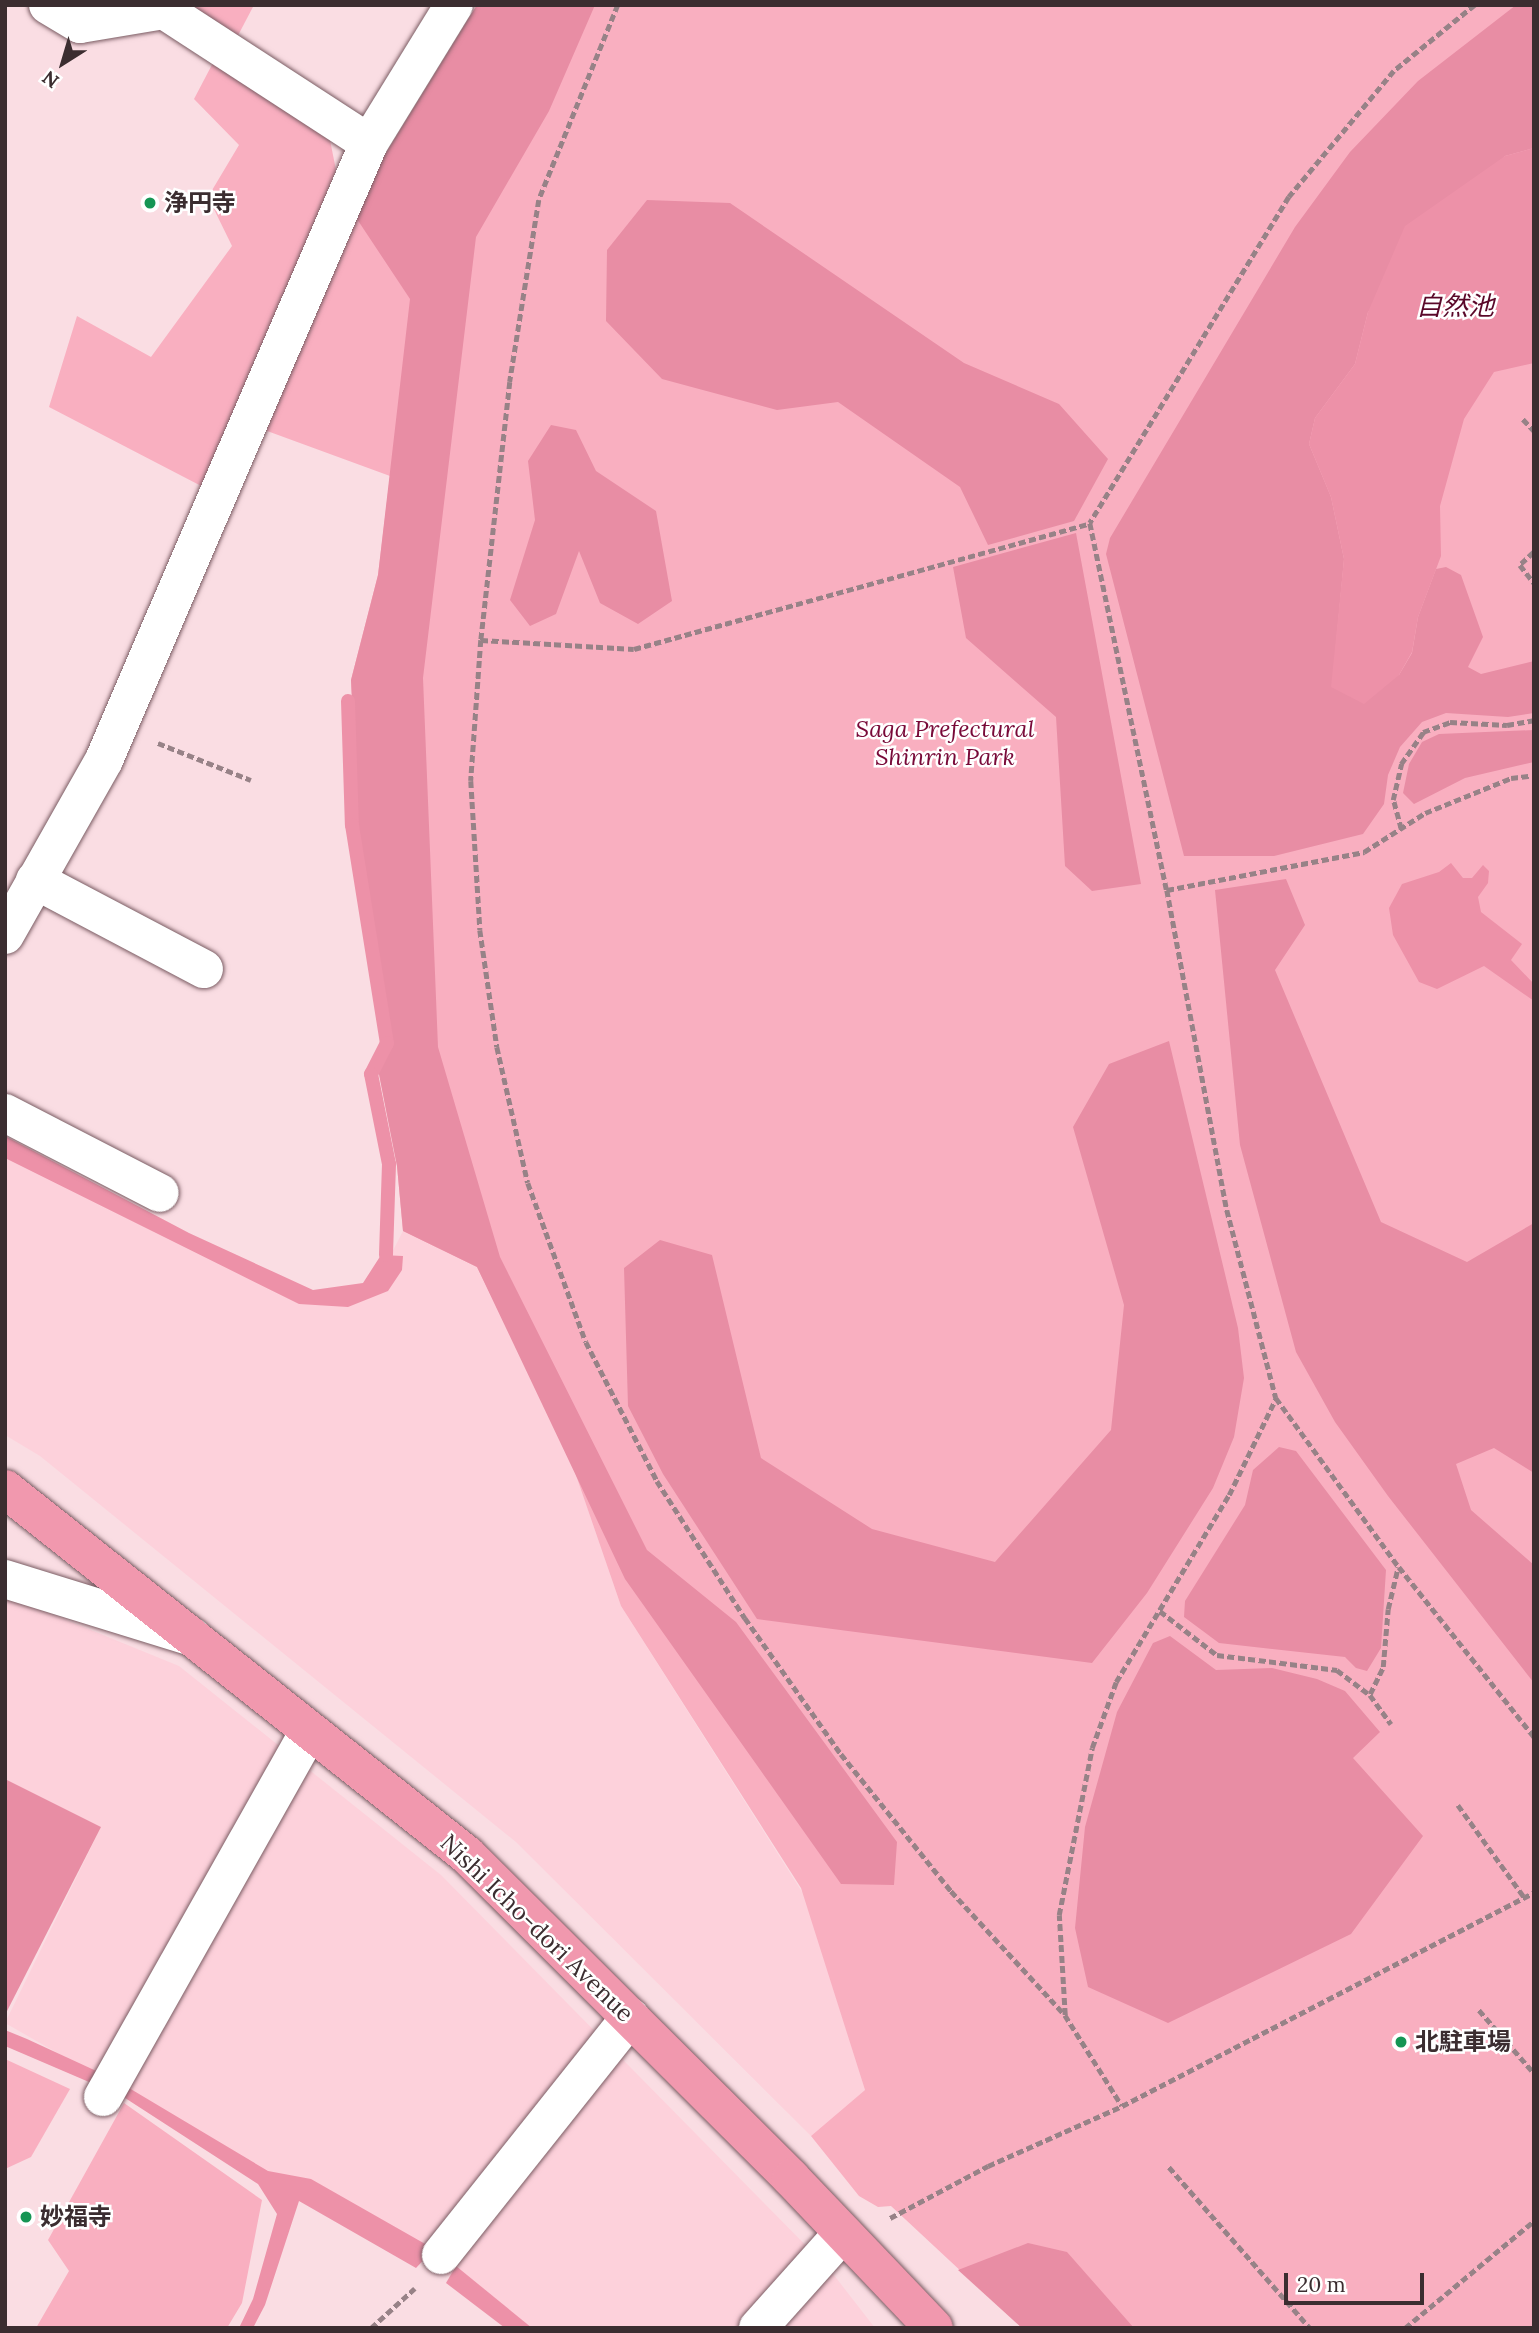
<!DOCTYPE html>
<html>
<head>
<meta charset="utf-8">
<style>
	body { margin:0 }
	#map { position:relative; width:1539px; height:2333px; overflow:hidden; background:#fadde3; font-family:Lora,"Noto Sans JP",serif }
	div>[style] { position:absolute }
	.built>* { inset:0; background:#fdd1db }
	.green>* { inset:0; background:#f9afc0 }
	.forest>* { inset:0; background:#e88da4 }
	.water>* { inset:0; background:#ed91a8 }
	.stream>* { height:14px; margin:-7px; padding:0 7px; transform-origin:7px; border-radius:7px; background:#ed91a8 }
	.path>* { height:4.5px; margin-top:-2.25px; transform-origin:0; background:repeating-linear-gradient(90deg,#978287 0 7px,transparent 0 10.5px) }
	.roads { filter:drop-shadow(0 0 2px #7a5c63) drop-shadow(0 0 2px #7a5c63) }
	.minor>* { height:38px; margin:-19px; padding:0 19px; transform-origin:19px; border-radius:19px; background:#fff }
	.highway>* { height:38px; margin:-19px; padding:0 19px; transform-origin:19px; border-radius:19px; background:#f198ae }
	.dots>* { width:19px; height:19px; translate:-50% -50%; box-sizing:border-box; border:4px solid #fff; border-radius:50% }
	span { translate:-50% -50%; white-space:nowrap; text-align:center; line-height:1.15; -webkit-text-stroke:5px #fff; paint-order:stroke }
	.poi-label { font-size:24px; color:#3b2d30; font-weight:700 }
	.left { translate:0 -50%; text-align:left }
	.park-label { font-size:24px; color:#780938; font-style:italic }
	.street-label { font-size:24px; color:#3b2d30 }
	.water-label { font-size:26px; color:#5a0829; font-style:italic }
	.frame { position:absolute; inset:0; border:7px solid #3b2d30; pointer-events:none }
	.north { position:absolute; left:28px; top:28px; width:70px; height:70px; -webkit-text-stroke:5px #fff; paint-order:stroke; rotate:217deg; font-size:19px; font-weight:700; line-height:28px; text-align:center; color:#3b2d30 }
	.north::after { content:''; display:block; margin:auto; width:24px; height:32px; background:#3b2d30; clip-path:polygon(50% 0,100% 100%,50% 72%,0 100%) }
	.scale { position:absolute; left:1284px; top:2273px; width:140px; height:32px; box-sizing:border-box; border:4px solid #3b2d30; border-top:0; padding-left:9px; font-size:21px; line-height:24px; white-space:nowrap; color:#3b2d30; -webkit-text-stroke:5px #fff; paint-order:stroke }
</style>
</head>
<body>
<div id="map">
	<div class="built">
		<i style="clip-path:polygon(5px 1144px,305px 1301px,376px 1284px,403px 1231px,477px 1266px,568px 1452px,621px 1606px,804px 1895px,865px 2090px,811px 2136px,516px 1842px,40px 1456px,5px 1435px)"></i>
		<i style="clip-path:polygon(5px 1595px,179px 1666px,441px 1875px,830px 2270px,875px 2328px,518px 2328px,459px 2282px,5px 2023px,101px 1827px,5px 1779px)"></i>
	</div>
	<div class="green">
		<i style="clip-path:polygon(170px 5px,254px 5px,234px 43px)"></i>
		<i style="clip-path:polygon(477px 5px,1534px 5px,1534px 2328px,1022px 2328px,891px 2206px,878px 2207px,859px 2196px,811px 2136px,865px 2090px,801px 1888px,621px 1606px,568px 1452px,477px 1267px,403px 1231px,397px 1166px,378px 1069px,393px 1046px,358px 826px,351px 680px,378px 575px,390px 476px,259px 428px,351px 210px)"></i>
		<i style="clip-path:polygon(215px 59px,329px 135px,336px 170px,207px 489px,49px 407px,77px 316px,151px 357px,232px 246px,208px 197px,239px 145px,194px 99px)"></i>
		<i style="clip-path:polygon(5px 2059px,70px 2089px,31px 2157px,5px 2169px)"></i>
		<i style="clip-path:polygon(124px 2103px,262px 2200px,242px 2303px,227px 2328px,36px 2328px,69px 2271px,48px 2240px)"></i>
	</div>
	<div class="forest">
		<i style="clip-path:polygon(477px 5px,595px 5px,549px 111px,476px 237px,423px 678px,438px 1047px,500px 1257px,647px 1550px,736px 1622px,897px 1842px,894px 1885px,841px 1884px,625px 1579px,477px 1267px,403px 1231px,397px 1166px,378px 1069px,393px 1046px,358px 826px,351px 680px,378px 575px,410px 299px,351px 210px)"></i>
		<i style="clip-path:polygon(1516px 5px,1534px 5px,1534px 148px,1505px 156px,1368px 312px,1355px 364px,1315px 418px,1309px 444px,1331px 497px,1344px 559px,1332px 687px,1399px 675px,1412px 653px,1418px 617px,1436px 569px,1446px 567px,1461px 575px,1483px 637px,1468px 667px,1481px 674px,1534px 661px,1534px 713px,1508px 717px,1446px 713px,1422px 722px,1400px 747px,1388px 775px,1384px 804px,1363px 834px,1274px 856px,1184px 856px,1106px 554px,1110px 538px,1295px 227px,1350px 152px,1418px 81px)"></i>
		<i style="clip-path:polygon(647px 200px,730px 203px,964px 363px,1059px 404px,1108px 459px,1074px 521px,988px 545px,960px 487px,838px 402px,777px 410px,662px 379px,606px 321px,607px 250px)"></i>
		<i style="clip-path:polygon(551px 425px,576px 430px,596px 471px,656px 511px,672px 601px,638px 624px,600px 603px,579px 551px,556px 614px,530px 626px,510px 600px,535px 520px,528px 461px)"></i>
		<i style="clip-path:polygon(1076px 533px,1141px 884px,1092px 891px,1065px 866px,1056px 717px,966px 638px,953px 567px)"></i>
		<i style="clip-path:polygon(1534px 730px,1534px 762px,1465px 778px,1414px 804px,1403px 793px,1409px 764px,1422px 742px,1439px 734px)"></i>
		<i style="clip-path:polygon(1286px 879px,1305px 925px,1275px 970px,1381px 1222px,1467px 1262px,1534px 1223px,1534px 1473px,1494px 1448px,1456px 1464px,1471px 1510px,1534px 1565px,1534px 1683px,1388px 1496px,1335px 1422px,1296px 1352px,1240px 1145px,1215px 890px)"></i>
		<i style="clip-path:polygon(1169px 1041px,1238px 1328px,1244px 1378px,1234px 1437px,1213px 1488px,1147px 1593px,1092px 1663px,757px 1619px,663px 1474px,628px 1406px,624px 1268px,660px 1240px,712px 1255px,761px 1458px,872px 1529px,995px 1562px,1111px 1430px,1124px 1305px,1073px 1127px,1109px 1064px)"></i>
		<i style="clip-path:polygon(1279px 1447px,1296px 1451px,1386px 1570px,1381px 1648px,1367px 1671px,1356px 1668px,1345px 1657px,1219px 1643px,1184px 1617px,1185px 1601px,1245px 1505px,1253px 1470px)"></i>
		<i style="clip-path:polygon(1170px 1636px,1216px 1670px,1272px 1668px,1317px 1679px,1345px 1691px,1380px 1732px,1353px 1758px,1423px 1836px,1351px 1934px,1168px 2023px,1088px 1987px,1075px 1928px,1085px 1827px,1117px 1712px,1153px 1643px)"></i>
		<i style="clip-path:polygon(5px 1779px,101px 1827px,5px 2015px)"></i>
		<i style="clip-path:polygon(1028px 2243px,1067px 2252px,1134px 2328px,1022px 2328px,958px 2270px)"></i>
	</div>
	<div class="water">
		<i style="clip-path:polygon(1534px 148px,1534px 363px,1494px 372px,1464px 419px,1440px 506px,1441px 556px,1418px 617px,1412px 652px,1399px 675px,1364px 704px,1331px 687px,1344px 559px,1331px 497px,1309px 444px,1315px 418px,1355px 364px,1368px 312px,1405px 226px,1505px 156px)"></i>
		<i style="clip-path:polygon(1451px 863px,1463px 878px,1472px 878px,1483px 865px,1489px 871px,1488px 883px,1478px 897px,1481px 912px,1522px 944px,1511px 960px,1534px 984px,1534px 1001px,1484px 966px,1437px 989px,1419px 982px,1393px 935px,1389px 908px,1402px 884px,1439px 872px)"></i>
		<i style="clip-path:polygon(5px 1136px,189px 1233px,313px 1290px,363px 1283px,381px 1255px,403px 1256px,402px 1270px,388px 1291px,348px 1307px,299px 1304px,5px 1158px)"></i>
		<i style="clip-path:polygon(5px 2030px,27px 2039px,105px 2075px,96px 2085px,5px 2046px)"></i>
		<i style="clip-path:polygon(129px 2088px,268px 2171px,311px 2179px,434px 2249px,416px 2268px,299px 2201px,265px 2305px,253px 2328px,239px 2328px,253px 2299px,277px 2214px,258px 2184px,122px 2096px)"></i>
		<i style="clip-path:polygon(456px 2266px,532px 2328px,505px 2328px,446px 2283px)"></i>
	</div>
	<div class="stream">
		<i style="left:348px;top:701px;width:124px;rotate:88.2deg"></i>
		<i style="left:352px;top:825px;width:221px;rotate:80.9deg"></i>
		<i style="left:387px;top:1043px;width:35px;rotate:117deg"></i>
		<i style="left:371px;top:1074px;width:92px;rotate:78.7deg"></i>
		<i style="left:389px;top:1164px;width:91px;rotate:91.9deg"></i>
	</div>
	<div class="path">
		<i style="left:618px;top:5px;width:210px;rotate:112.1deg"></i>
		<i style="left:539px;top:200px;width:184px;rotate:99.1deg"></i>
		<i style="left:510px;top:382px;width:260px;rotate:96.4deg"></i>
		<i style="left:481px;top:640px;width:141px;rotate:94.1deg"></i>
		<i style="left:471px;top:781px;width:149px;rotate:86.5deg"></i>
		<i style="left:480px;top:930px;width:118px;rotate:81.7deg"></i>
		<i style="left:497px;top:1047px;width:139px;rotate:77.2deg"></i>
		<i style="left:528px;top:1183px;width:169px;rotate:70deg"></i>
		<i style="left:586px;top:1342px;width:156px;rotate:62.9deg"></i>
		<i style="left:657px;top:1481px;width:163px;rotate:57.3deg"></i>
		<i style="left:745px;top:1618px;width:166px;rotate:54.8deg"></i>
		<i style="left:841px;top:1754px;width:176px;rotate:51.2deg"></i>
		<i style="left:951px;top:1891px;width:168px;rotate:47.4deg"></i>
		<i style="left:1065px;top:2015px;width:107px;rotate:57.9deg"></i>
		<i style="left:1475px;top:5px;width:104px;rotate:140.8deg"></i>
		<i style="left:1394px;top:71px;width:164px;rotate:129.8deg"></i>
		<i style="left:1289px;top:197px;width:382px;rotate:121.4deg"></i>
		<i style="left:1090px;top:523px;width:375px;rotate:78.2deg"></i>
		<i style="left:1167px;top:890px;width:326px;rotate:79.4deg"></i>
		<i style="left:1227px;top:1210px;width:194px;rotate:75.4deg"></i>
		<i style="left:1276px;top:1398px;width:209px;rotate:54deg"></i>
		<i style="left:1399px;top:1567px;width:217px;rotate:51.5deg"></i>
		<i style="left:1523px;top:419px;width:16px;rotate:47deg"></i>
		<i style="left:1534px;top:552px;width:19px;rotate:137deg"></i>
		<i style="left:1520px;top:565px;width:23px;rotate:52deg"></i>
		<i style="left:481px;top:640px;width:153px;rotate:3.4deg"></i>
		<i style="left:634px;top:649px;width:473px;rotate:-15.4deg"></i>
		<i style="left:158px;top:743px;width:100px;rotate:21.7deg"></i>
		<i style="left:1401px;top:829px;width:30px;rotate:-105deg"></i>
		<i style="left:1393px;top:800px;width:37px;rotate:-77deg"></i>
		<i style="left:1401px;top:764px;width:39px;rotate:-55deg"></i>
		<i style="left:1423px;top:732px;width:29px;rotate:-20deg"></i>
		<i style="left:1450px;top:722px;width:57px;rotate:3deg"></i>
		<i style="left:1507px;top:725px;width:27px;rotate:-10deg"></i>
		<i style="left:1167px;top:890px;width:201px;rotate:-10.9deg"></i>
		<i style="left:1364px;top:852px;width:72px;rotate:-32.6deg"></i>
		<i style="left:1425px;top:813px;width:93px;rotate:-22.1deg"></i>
		<i style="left:1511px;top:778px;width:23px;rotate:-7deg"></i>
		<i style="left:1160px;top:1611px;width:72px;rotate:37.7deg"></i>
		<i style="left:1217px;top:1655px;width:121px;rotate:7.1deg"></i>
		<i style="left:1337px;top:1670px;width:41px;rotate:37.1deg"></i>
		<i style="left:1370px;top:1695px;width:36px;rotate:54deg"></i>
		<i style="left:1370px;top:1694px;width:30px;rotate:-64deg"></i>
		<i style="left:1383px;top:1667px;width:58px;rotate:-85.1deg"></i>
		<i style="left:1388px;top:1609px;width:43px;rotate:-76.6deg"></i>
		<i style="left:1458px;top:1805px;width:113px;rotate:54.3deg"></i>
		<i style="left:1479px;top:2010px;width:84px;rotate:48.9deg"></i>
		<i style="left:1065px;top:2015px;width:100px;rotate:-93.4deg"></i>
		<i style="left:1059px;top:1915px;width:170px;rotate:-78.8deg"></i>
		<i style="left:1092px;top:1748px;width:70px;rotate:-70deg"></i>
		<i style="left:1116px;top:1682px;width:218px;rotate:-58.9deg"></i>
		<i style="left:1229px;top:1495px;width:108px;rotate:-64.1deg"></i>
		<i style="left:1169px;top:2167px;width:214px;rotate:48.8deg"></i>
		<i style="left:890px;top:2218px;width:111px;rotate:-28deg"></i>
		<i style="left:988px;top:2166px;width:147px;rotate:-24.1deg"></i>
		<i style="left:1122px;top:2106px;width:464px;rotate:-27.4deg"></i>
		<i style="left:371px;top:2328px;width:59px;rotate:-42.3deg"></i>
		<i style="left:1405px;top:2328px;width:168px;rotate:-39.7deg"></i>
	</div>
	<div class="roads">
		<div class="minor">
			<i style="left:48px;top:5px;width:37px;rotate:31deg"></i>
			<i style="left:80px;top:24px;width:85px;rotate:-9.5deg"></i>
			<i style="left:164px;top:10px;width:244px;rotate:33deg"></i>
			<i style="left:35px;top:880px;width:191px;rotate:27.8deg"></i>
			<i style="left:5px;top:935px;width:201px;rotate:-60.5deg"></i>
			<i style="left:104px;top:760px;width:672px;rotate:-66.76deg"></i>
			<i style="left:369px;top:143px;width:162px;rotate:-58.4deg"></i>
			<i style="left:5px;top:1113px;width:174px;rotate:27.3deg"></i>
			<i style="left:5px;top:1579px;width:196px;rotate:17.2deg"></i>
			<i style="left:103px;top:2097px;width:420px;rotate:-60.6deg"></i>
			<i style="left:441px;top:2255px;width:304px;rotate:-51.5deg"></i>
			<i style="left:758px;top:2328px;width:127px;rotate:-48.2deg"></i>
		</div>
		<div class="highway">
			<i style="left:5px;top:1489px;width:589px;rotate:38.39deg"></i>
			<i style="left:467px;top:1855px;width:457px;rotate:44.9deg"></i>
			<i style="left:791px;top:2178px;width:207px;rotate:46.4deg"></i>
		</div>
	</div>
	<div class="dots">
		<i style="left:150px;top:203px;background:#159554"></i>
		<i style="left:1401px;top:2042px;background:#159554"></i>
		<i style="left:26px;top:2217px;background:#159554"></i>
	</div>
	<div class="poi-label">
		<span class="left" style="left:164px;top:203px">浄円寺</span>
		<span class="left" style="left:1415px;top:2042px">北駐車場</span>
		<span class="left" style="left:40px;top:2217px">妙福寺</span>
	</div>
	<div class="park-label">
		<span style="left:945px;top:743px">Saga Prefectural<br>Shinrin Park</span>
	</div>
	<div class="street-label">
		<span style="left:537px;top:1928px;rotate:44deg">Nishi Icho-dori Avenue</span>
	</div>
	<div class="water-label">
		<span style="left:1455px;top:306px">自然池</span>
	</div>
	<div class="frame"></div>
	<div class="north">N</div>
	<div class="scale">20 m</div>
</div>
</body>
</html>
